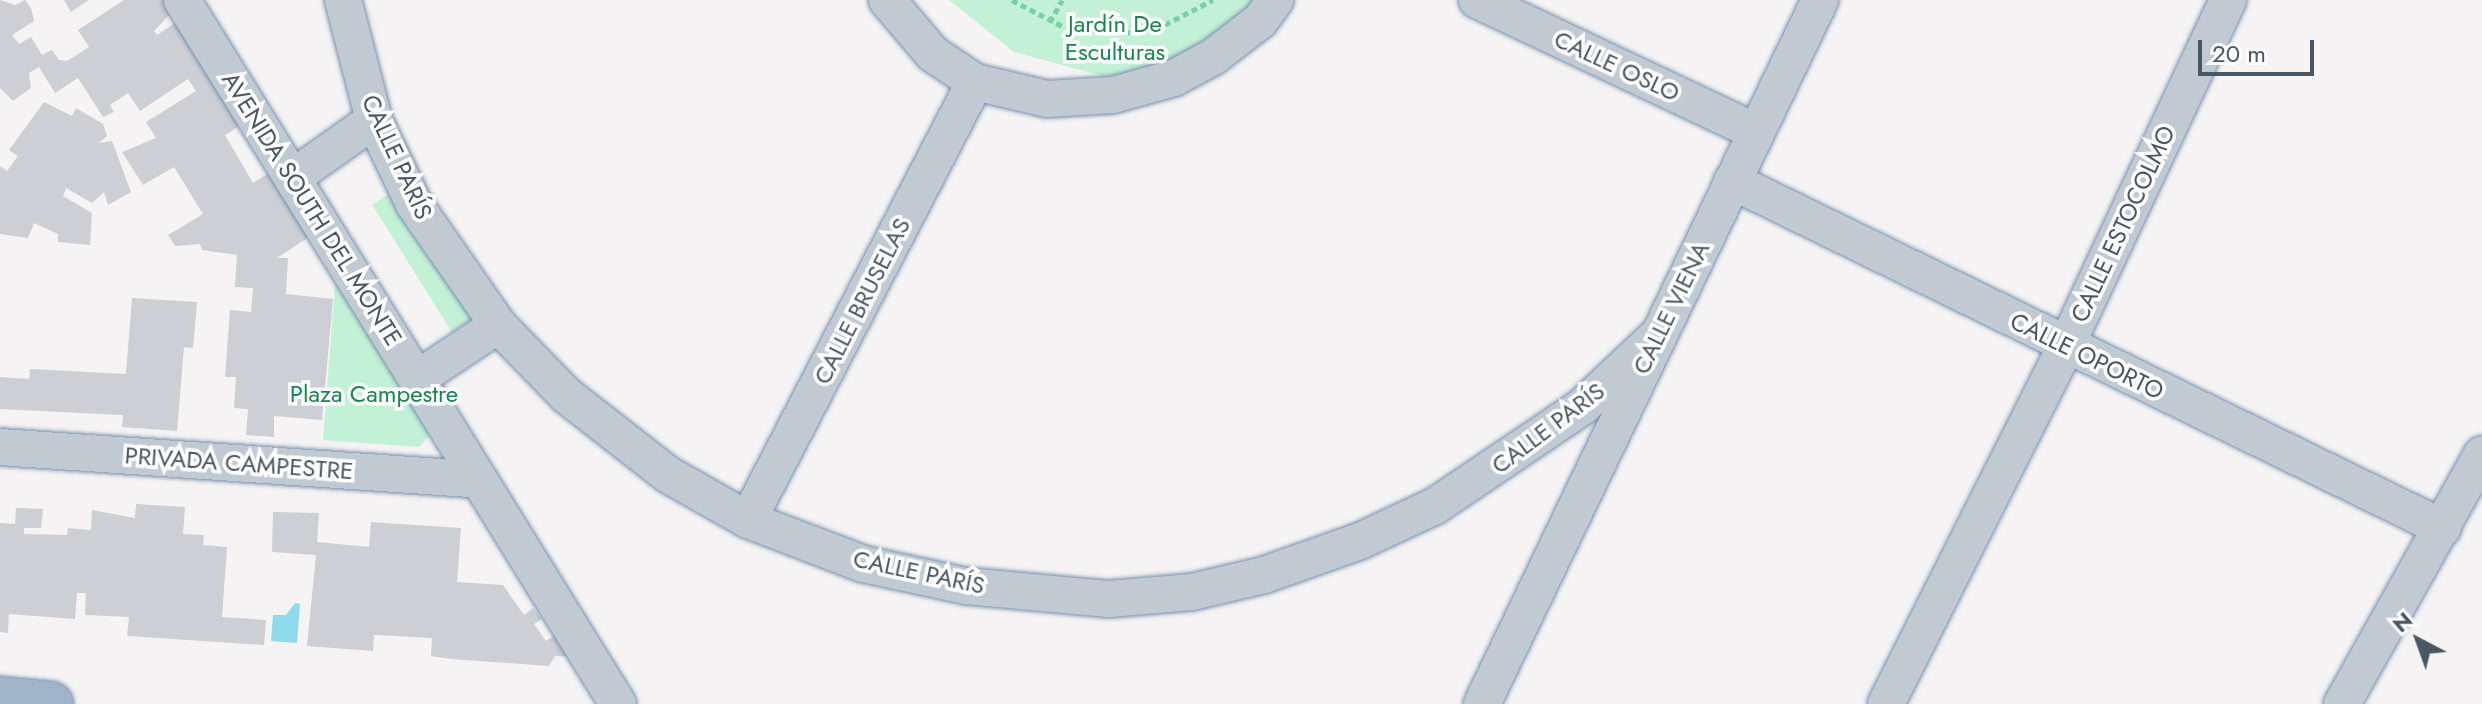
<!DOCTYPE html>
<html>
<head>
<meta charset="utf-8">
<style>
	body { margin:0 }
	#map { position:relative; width:2482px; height:704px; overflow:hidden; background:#f5f3f3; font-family:Jost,sans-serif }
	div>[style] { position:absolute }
	.green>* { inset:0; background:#c3f1d5; transform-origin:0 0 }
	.water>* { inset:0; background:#90daee }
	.building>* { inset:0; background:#cdcfd5 }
	.path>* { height:5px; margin-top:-2.5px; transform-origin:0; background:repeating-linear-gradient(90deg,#7ad0a6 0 6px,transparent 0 10px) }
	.roads { filter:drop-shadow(0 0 2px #7690ad) drop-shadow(0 0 2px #7690ad) }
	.minor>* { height:36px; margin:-18px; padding:0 18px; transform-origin:18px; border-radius:18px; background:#c1cad2 }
	.trunk>* { height:44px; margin:-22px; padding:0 22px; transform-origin:22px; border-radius:22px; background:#9fb4c9 }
	span { translate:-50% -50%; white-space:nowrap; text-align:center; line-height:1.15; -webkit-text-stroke:7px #fff; paint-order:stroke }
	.park-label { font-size:24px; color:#17864f }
	.street-label { font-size:24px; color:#4a5661 }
	.north { position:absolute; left:2378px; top:600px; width:80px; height:80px; -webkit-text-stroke:6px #fff; paint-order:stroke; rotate:319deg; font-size:22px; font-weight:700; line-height:32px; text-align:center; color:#4a5661 }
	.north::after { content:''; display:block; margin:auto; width:28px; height:36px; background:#4a5661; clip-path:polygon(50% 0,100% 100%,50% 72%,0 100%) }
	.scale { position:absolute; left:2198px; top:40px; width:116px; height:36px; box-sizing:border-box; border:4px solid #4a5661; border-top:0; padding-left:10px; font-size:24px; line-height:28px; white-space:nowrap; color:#4a5661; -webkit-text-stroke:6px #fff; paint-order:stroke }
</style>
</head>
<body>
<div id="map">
	<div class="green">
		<i style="clip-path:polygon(949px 0,1281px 0,1147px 75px,1103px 76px,1014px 52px)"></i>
		<i style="left:418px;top:176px;width:150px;height:54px;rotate:58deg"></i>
		<i style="clip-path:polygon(356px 272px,436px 429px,419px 447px,323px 440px,335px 285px)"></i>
	</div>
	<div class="water">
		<i style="clip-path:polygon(295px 603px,300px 604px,297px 643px,271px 641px,273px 615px,286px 615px)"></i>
	</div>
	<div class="building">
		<i style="clip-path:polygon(0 0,15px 5px,25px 0,31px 8px,34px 21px,12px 35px,19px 44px,31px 37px,42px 55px,52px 50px,59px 60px,67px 61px,89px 47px,78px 30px,124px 0,167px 0,174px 10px,154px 31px,157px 35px,181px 19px,245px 123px,225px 135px,253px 183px,278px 167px,318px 231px,277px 258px,288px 258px,286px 294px,333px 299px,322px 420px,274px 416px,274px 437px,246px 435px,248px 409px,234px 408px,236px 377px,225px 377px,230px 310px,251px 312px,253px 288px,235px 287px,237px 255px,202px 250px,200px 244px,175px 246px,168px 235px,203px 214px,174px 167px,143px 185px,122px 152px,156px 138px,146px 122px,196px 91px,188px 79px,140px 111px,128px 93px,110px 105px,114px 112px,103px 117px,78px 78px,55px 93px,39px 67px,29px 73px,31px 88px,13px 101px,0 88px)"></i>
		<i style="clip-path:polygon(64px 0,89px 0,71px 12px)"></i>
		<i style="clip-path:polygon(44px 102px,72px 116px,76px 108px,103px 124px,107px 136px,99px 143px,112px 141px,131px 192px,108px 205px,104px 192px,92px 203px,66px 188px,63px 196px,92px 213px,90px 245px,58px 242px,58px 234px,34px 223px,28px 238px,0 234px,0 166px,7px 171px,18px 156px,9px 150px)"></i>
		<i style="clip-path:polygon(132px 298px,197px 302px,193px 348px,184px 347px,177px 431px,122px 427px,123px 415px,0 409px,0 377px,29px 379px,30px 369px,126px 374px)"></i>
		<i style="clip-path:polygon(136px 504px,185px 507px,183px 534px,204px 535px,203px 545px,227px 547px,222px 617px,266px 620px,264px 645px,127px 636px,129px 617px,85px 615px,86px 593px,77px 593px,75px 619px,9px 614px,8px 633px,0 632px,0 523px,15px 524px,16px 508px,43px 509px,41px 528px,24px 528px,24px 534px,67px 535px,68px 528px,91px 530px,92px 510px,135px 518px)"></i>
		<i style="clip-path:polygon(273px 512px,319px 513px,317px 542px,369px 547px,371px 522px,461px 528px,457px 582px,503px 585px,524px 615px,533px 608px,542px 619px,534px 624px,546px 641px,557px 634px,574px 657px,555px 656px,549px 666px,451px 659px,431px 656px,432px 638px,374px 635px,373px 651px,307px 646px,316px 555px,272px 552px)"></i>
	</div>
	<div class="path">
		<i style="left:1012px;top:0;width:63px;rotate:27.4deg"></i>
		<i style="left:1068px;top:29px;width:56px;rotate:4.1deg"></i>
		<i style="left:1124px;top:33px;width:32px;rotate:-7deg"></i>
		<i style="left:1156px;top:29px;width:64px;rotate:-27deg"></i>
		<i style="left:1050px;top:22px;width:25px;rotate:-61deg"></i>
	</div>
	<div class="roads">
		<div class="minor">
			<i style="left:182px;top:0;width:828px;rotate:58.23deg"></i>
			<i style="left:343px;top:0;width:124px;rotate:75.5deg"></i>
			<i style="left:374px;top:120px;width:93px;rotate:64.5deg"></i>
			<i style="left:414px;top:204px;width:147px;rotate:55.2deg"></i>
			<i style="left:498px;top:325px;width:98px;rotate:45.8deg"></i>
			<i style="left:566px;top:395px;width:128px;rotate:38deg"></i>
			<i style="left:667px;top:474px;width:93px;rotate:29.6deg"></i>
			<i style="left:748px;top:520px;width:123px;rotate:20.9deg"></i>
			<i style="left:863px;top:564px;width:105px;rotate:12.1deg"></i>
			<i style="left:966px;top:586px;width:144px;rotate:5.2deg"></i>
			<i style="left:1109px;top:599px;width:83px;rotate:-4.8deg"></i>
			<i style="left:1192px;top:592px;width:74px;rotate:-13.3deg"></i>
			<i style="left:1264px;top:575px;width:102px;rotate:-19.5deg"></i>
			<i style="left:1360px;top:541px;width:83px;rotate:-25deg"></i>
			<i style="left:1435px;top:506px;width:179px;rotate:-34deg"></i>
			<i style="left:1583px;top:406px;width:103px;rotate:-43.4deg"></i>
			<i style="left:887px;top:0;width:71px;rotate:49.6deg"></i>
			<i style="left:933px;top:54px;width:50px;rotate:33.7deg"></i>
			<i style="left:975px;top:82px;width:74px;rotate:13.3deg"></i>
			<i style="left:1047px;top:99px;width:66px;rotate:-3.5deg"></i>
			<i style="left:1113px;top:95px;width:63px;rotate:-15.6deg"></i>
			<i style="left:1174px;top:78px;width:44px;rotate:-28.3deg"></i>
			<i style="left:1213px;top:57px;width:59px;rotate:-37.5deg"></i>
			<i style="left:1260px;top:21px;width:26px;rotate:-54deg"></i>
			<i style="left:1477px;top:0;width:309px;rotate:25.3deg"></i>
			<i style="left:292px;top:178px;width:100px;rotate:-35.3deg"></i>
			<i style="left:1732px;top:181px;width:791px;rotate:26.01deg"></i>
			<i style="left:417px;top:379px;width:97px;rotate:-33.7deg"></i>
			<i style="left:0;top:447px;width:480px;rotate:3.9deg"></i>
			<i style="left:748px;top:520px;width:493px;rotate:-62.6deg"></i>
			<i style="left:1482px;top:704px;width:781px;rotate:-64.35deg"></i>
			<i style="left:1886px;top:704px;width:401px;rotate:-63.3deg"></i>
			<i style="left:2066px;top:346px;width:382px;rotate:-64.9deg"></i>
			<i style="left:2342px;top:704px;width:286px;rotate:-60.7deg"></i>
		</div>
		<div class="trunk">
			<i style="left:0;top:699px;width:51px;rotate:5.6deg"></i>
		</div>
	</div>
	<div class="park-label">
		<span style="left:1115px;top:38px">Jardín De<br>Esculturas</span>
		<span style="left:374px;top:394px">Plaza Campestre</span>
	</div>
	<div class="street-label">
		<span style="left:1617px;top:66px;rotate:25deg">CALLE OSLO</span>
		<span style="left:397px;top:157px;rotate:65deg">CALLE PARÍS</span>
		<span style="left:312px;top:209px;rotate:58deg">AVENIDA SOUTH DEL MONTE</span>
		<span style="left:2123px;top:224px;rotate:-65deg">CALLE ESTOCOLMO</span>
		<span style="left:862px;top:301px;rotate:-63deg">CALLE BRUSELAS</span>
		<span style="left:1671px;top:308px;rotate:-64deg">CALLE VIENA</span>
		<span style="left:2087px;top:356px;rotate:26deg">CALLE OPORTO</span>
		<span style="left:1548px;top:428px;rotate:-37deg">CALLE PARÍS</span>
		<span style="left:239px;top:463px;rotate:4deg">PRIVADA CAMPESTRE</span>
		<span style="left:919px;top:572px;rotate:12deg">CALLE PARÍS</span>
	</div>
	<div class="north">N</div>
	<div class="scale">20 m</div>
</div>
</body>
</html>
